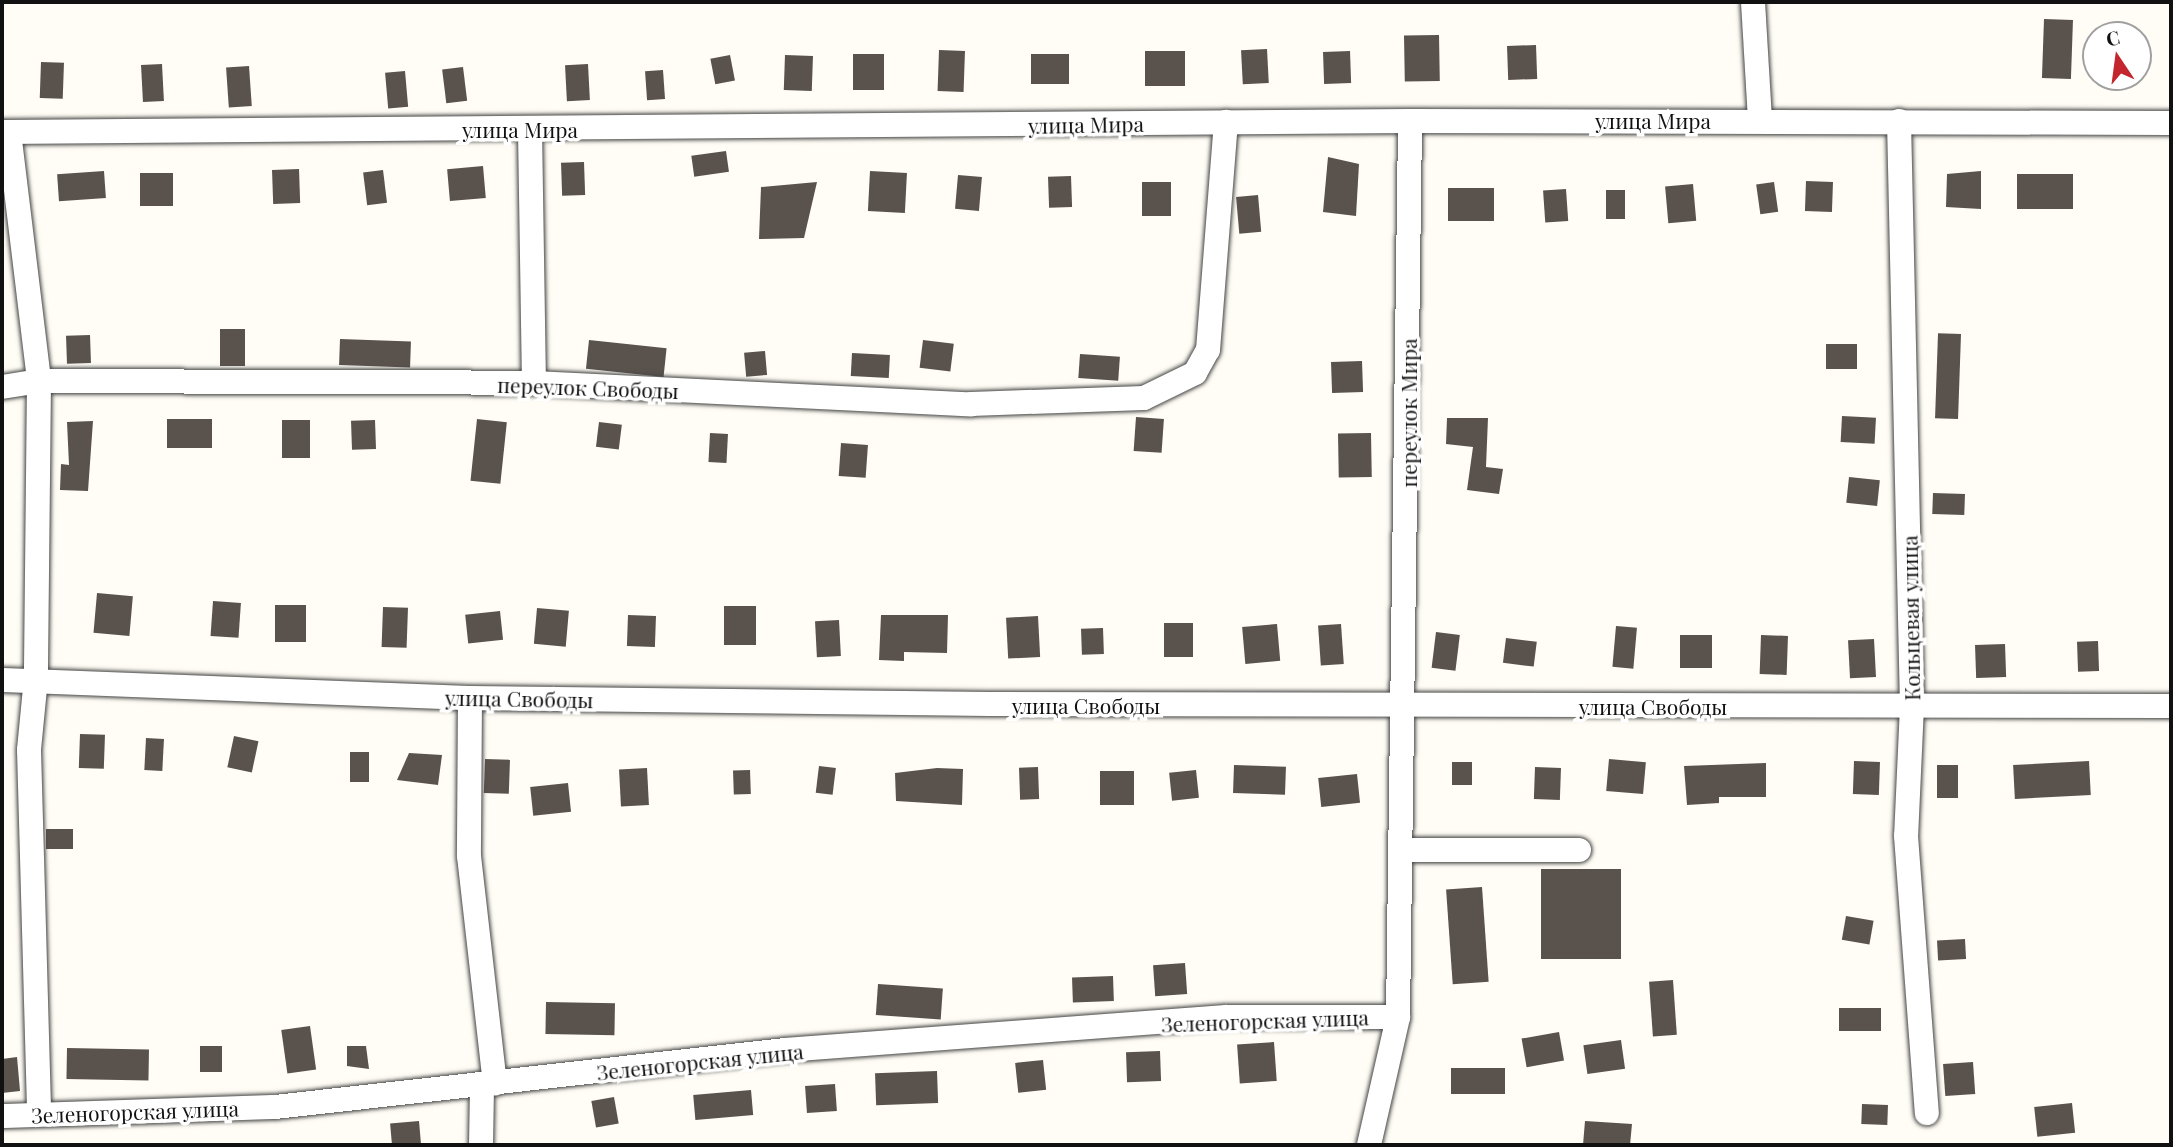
<!DOCTYPE html>
<html>
<head>
<meta charset="utf-8">
<style>
	body { margin:0 }
	#map { position:relative; width:2173px; height:1147px; overflow:hidden; background:#fffdf5; font-family:"Playfair Display",serif }
	div>[style] { position:absolute }
	.building>* { inset:0; background:#5a524d; transform-origin:0 0 }
	.roads { filter:drop-shadow(0 0 2px #444) drop-shadow(0 0 2px #444) }
	.minor>* { height:24px; margin:-12px; padding:0 12px; transform-origin:12px; border-radius:12px; background:#fff }
	span { translate:-50% -50%; white-space:nowrap; text-align:center; line-height:1.15; -webkit-text-stroke:7px #fff; paint-order:stroke }
	.street-label { font-size:21px; color:#111 }
	.frame { position:absolute; inset:0; border:4px solid #111; pointer-events:none }
	.north { position:absolute; left:2082px; top:21px; width:70px; height:70px; box-sizing:border-box; background:#fff; border:2px solid #a0a0a0; border-radius:50%; rotate:347deg; font-size:19px; font-weight:700; line-height:28px; text-align:center; color:#111 }
	.north::after { content:''; display:block; margin:auto; width:24px; height:32px; background:#c4262e; clip-path:polygon(50% 0,100% 100%,50% 72%,0 100%) }
</style>
</head>
<body>
<div id="map">
	<div class="building">
		<i style="left:2044px;top:19px;width:29px;height:59px;rotate:2deg"></i>
		<i style="left:1439px;top:35px;width:46px;height:35px;rotate:89deg"></i>
		<i style="left:1536px;top:45px;width:34px;height:29px;rotate:88deg"></i>
		<i style="left:1267px;top:49px;width:34px;height:26px;rotate:87deg"></i>
		<i style="left:939px;top:50px;width:26px;height:41px;rotate:2deg"></i>
		<i style="left:1145px;top:51px;width:40px;height:35px"></i>
		<i style="left:1350px;top:51px;width:32px;height:27px;rotate:88deg"></i>
		<i style="left:853px;top:54px;width:31px;height:36px"></i>
		<i style="left:1031px;top:54px;width:38px;height:30px"></i>
		<i style="left:730px;top:55px;width:26px;height:20px;rotate:79deg"></i>
		<i style="left:785px;top:55px;width:28px;height:35px;rotate:2deg"></i>
		<i style="left:41px;top:62px;width:23px;height:36px;rotate:2deg"></i>
		<i style="left:162px;top:64px;width:37px;height:21px;rotate:87deg"></i>
		<i style="left:588px;top:64px;width:36px;height:23px;rotate:87deg"></i>
		<i style="left:249px;top:66px;width:40px;height:23px;rotate:86deg"></i>
		<i style="left:463px;top:67px;width:34px;height:21px;rotate:83deg"></i>
		<i style="left:663px;top:70px;width:29px;height:18px;rotate:86deg"></i>
		<i style="left:405px;top:71px;width:36px;height:20px;rotate:85deg"></i>
		<i style="left:726px;top:151px;width:21px;height:35px;rotate:82deg"></i>
		<i style="clip-path:polygon(1328px 157px,1359px 164px,1356px 216px,1323px 212px)"></i>
		<i style="left:584px;top:162px;width:33px;height:23px;rotate:88deg"></i>
		<i style="left:483px;top:166px;width:32px;height:36px;rotate:85deg"></i>
		<i style="left:299px;top:169px;width:34px;height:27px;rotate:88deg"></i>
		<i style="left:383px;top:170px;width:33px;height:20px;rotate:83deg"></i>
		<i style="left:104px;top:171px;width:27px;height:47px;rotate:86deg"></i>
		<i style="left:870px;top:171px;width:37px;height:40px;rotate:3deg"></i>
		<i style="clip-path:polygon(1981px 171px,1981px 209px,1946px 207px,1947px 174px)"></i>
		<i style="left:140px;top:173px;width:33px;height:33px"></i>
		<i style="left:2017px;top:174px;width:56px;height:35px"></i>
		<i style="left:958px;top:175px;width:24px;height:34px;rotate:5deg"></i>
		<i style="left:1071px;top:176px;width:31px;height:23px;rotate:88deg"></i>
		<i style="left:1806px;top:181px;width:27px;height:30px;rotate:2deg"></i>
		<i style="clip-path:polygon(817px 182px,804px 238px,759px 239px,761px 187px)"></i>
		<i style="left:1142px;top:182px;width:29px;height:34px"></i>
		<i style="left:1774px;top:182px;width:30px;height:18px;rotate:82deg"></i>
		<i style="left:1693px;top:184px;width:37px;height:28px;rotate:85deg"></i>
		<i style="left:1494px;top:188px;width:33px;height:46px;rotate:90deg"></i>
		<i style="left:1566px;top:189px;width:32px;height:23px;rotate:86deg"></i>
		<i style="left:1606px;top:190px;width:19px;height:29px"></i>
		<i style="left:1258px;top:195px;width:37px;height:22px;rotate:85deg"></i>
		<i style="left:245px;top:329px;width:37px;height:25px;rotate:90deg"></i>
		<i style="left:1961px;top:334px;width:85px;height:23px;rotate:92deg"></i>
		<i style="left:90px;top:335px;width:28px;height:24px;rotate:88deg"></i>
		<i style="left:340px;top:339px;width:71px;height:26px;rotate:2deg"></i>
		<i style="left:589px;top:340px;width:78px;height:29px;rotate:6deg"></i>
		<i style="left:923px;top:340px;width:31px;height:28px;rotate:7deg"></i>
		<i style="left:1826px;top:344px;width:31px;height:25px"></i>
		<i style="left:765px;top:351px;width:24px;height:21px;rotate:85deg"></i>
		<i style="left:852px;top:353px;width:38px;height:23px;rotate:3deg"></i>
		<i style="left:1080px;top:354px;width:40px;height:24px;rotate:4deg"></i>
		<i style="left:1362px;top:361px;width:31px;height:31px;rotate:88deg"></i>
		<i style="left:1842px;top:416px;width:34px;height:26px;rotate:3deg"></i>
		<i style="left:1136px;top:417px;width:28px;height:34px;rotate:4deg"></i>
		<i style="clip-path:polygon(1447px 418px,1488px 418px,1486px 467px,1503px 469px,1499px 494px,1467px 490px,1473px 447px,1446px 444px)"></i>
		<i style="left:167px;top:419px;width:45px;height:29px"></i>
		<i style="left:477px;top:419px;width:30px;height:62px;rotate:6deg"></i>
		<i style="left:310px;top:420px;width:38px;height:28px;rotate:90deg"></i>
		<i style="left:375px;top:420px;width:29px;height:24px;rotate:88deg"></i>
		<i style="clip-path:polygon(93px 421px,88px 491px,60px 490px,61px 464px,69px 465px,67px 422px)"></i>
		<i style="left:599px;top:422px;width:23px;height:25px;rotate:7deg"></i>
		<i style="left:710px;top:433px;width:18px;height:29px;rotate:3deg"></i>
		<i style="left:1371px;top:433px;width:44px;height:33px;rotate:89deg"></i>
		<i style="left:841px;top:443px;width:27px;height:33px;rotate:4deg"></i>
		<i style="left:1849px;top:477px;width:31px;height:26px;rotate:6deg"></i>
		<i style="left:1933px;top:493px;width:32px;height:21px;rotate:2deg"></i>
		<i style="left:97px;top:593px;width:36px;height:40px;rotate:5deg"></i>
		<i style="left:213px;top:601px;width:28px;height:35px;rotate:4deg"></i>
		<i style="left:275px;top:605px;width:31px;height:37px"></i>
		<i style="left:724px;top:606px;width:32px;height:39px"></i>
		<i style="left:383px;top:607px;width:25px;height:40px;rotate:2deg"></i>
		<i style="left:537px;top:608px;width:32px;height:36px;rotate:5deg"></i>
		<i style="left:500px;top:611px;width:29px;height:35px;rotate:84deg"></i>
		<i style="left:628px;top:615px;width:28px;height:31px;rotate:2deg"></i>
		<i style="clip-path:polygon(881px 615px,948px 615px,947px 653px,904px 652px,904px 661px,879px 660px)"></i>
		<i style="left:1038px;top:616px;width:41px;height:32px;rotate:87deg"></i>
		<i style="left:839px;top:620px;width:36px;height:24px;rotate:87deg"></i>
		<i style="left:1164px;top:623px;width:29px;height:34px"></i>
		<i style="left:1277px;top:624px;width:37px;height:35px;rotate:85deg"></i>
		<i style="left:1341px;top:624px;width:40px;height:23px;rotate:86deg"></i>
		<i style="left:1616px;top:626px;width:21px;height:41px;rotate:5deg"></i>
		<i style="left:1103px;top:628px;width:26px;height:22px;rotate:88deg"></i>
		<i style="left:1436px;top:632px;width:24px;height:36px;rotate:7deg"></i>
		<i style="left:1680px;top:635px;width:32px;height:33px"></i>
		<i style="left:1761px;top:635px;width:27px;height:39px;rotate:2deg"></i>
		<i style="left:1506px;top:638px;width:31px;height:25px;rotate:7deg"></i>
		<i style="left:1874px;top:639px;width:38px;height:26px;rotate:87deg"></i>
		<i style="left:2098px;top:641px;width:30px;height:21px;rotate:88deg"></i>
		<i style="left:2005px;top:644px;width:33px;height:30px;rotate:88deg"></i>
		<i style="left:80px;top:734px;width:25px;height:34px;rotate:2deg"></i>
		<i style="left:234px;top:736px;width:25px;height:32px;rotate:12deg"></i>
		<i style="left:146px;top:738px;width:18px;height:32px;rotate:3deg"></i>
		<i style="left:350px;top:752px;width:19px;height:30px"></i>
		<i style="clip-path:polygon(409px 753px,442px 755px,438px 785px,397px 780px)"></i>
		<i style="left:485px;top:759px;width:25px;height:34px;rotate:2deg"></i>
		<i style="left:1609px;top:759px;width:37px;height:32px;rotate:5deg"></i>
		<i style="left:1854px;top:761px;width:26px;height:33px;rotate:2deg"></i>
		<i style="left:2089px;top:761px;width:34px;height:76px;rotate:87deg"></i>
		<i style="left:1452px;top:762px;width:20px;height:23px"></i>
		<i style="clip-path:polygon(1766px 763px,1766px 797px,1719px 797px,1719px 803px,1687px 805px,1684px 766px)"></i>
		<i style="left:1234px;top:765px;width:52px;height:28px;rotate:2deg"></i>
		<i style="left:1937px;top:765px;width:21px;height:33px"></i>
		<i style="left:819px;top:766px;width:17px;height:27px;rotate:7deg"></i>
		<i style="left:1038px;top:767px;width:32px;height:19px;rotate:88deg"></i>
		<i style="left:1535px;top:767px;width:26px;height:32px;rotate:2deg"></i>
		<i style="left:647px;top:768px;width:37px;height:28px;rotate:87deg"></i>
		<i style="clip-path:polygon(937px 768px,963px 769px,962px 805px,896px 801px,895px 773px)"></i>
		<i style="left:750px;top:770px;width:24px;height:17px;rotate:88deg"></i>
		<i style="left:1196px;top:770px;width:28px;height:27px;rotate:84deg"></i>
		<i style="left:1100px;top:771px;width:34px;height:34px"></i>
		<i style="left:1357px;top:774px;width:29px;height:39px;rotate:84deg"></i>
		<i style="left:568px;top:783px;width:29px;height:38px;rotate:84deg"></i>
		<i style="left:46px;top:829px;width:27px;height:20px"></i>
		<i style="left:1621px;top:869px;width:90px;height:80px;rotate:90deg"></i>
		<i style="left:1482px;top:887px;width:95px;height:36px;rotate:86deg"></i>
		<i style="left:1846px;top:916px;width:28px;height:24px;rotate:10deg"></i>
		<i style="left:1965px;top:939px;width:20px;height:28px;rotate:87deg"></i>
		<i style="left:1185px;top:963px;width:31px;height:32px;rotate:86deg"></i>
		<i style="left:1113px;top:976px;width:25px;height:41px;rotate:88deg"></i>
		<i style="left:1673px;top:980px;width:55px;height:24px;rotate:86deg"></i>
		<i style="left:878px;top:984px;width:65px;height:31px;rotate:4deg"></i>
		<i style="left:546px;top:1002px;width:69px;height:32px;rotate:1deg"></i>
		<i style="left:1839px;top:1008px;width:42px;height:23px"></i>
		<i style="left:310px;top:1026px;width:44px;height:29px;rotate:82deg"></i>
		<i style="left:1559px;top:1032px;width:29px;height:38px;rotate:80deg"></i>
		<i style="left:1621px;top:1040px;width:29px;height:38px;rotate:82deg"></i>
		<i style="left:1274px;top:1042px;width:39px;height:37px;rotate:86deg"></i>
		<i style="left:200px;top:1046px;width:22px;height:26px"></i>
		<i style="clip-path:polygon(347px 1046px,366px 1046px,369px 1069px,347px 1066px)"></i>
		<i style="left:67px;top:1048px;width:82px;height:31px;rotate:1deg"></i>
		<i style="left:1160px;top:1051px;width:30px;height:34px;rotate:88deg"></i>
		<i style="clip-path:polygon(17px 1057px,20px 1091px,2px 1093px,2px 1059px)"></i>
		<i style="left:1043px;top:1060px;width:30px;height:28px;rotate:84deg"></i>
		<i style="left:1973px;top:1062px;width:32px;height:30px;rotate:86deg"></i>
		<i style="left:1505px;top:1068px;width:26px;height:54px;rotate:90deg"></i>
		<i style="left:937px;top:1071px;width:32px;height:62px;rotate:88deg"></i>
		<i style="left:835px;top:1084px;width:27px;height:30px;rotate:86deg"></i>
		<i style="left:751px;top:1090px;width:25px;height:58px;rotate:85deg"></i>
		<i style="left:614px;top:1097px;width:27px;height:23px;rotate:80deg"></i>
		<i style="left:2072px;top:1103px;width:30px;height:38px;rotate:84deg"></i>
		<i style="left:1862px;top:1104px;width:26px;height:20px;rotate:2deg"></i>
		<i style="left:419px;top:1121px;width:24px;height:29px;rotate:85deg"></i>
		<i style="clip-path:polygon(1585px 1121px,1632px 1124px,1630px 1145px,1583px 1145px)"></i>
	</div>
	<div class="roads">
		<div class="minor">
			<i style="left:1753px;top:2px;width:118px;rotate:86.6deg"></i>
			<i style="left:1899px;top:121px;width:585px;rotate:88.73deg"></i>
			<i style="left:1912px;top:706px;width:130px;rotate:92.6deg"></i>
			<i style="left:1906px;top:836px;width:278px;rotate:85.7deg"></i>
			<i style="left:530px;top:130px;width:253px;rotate:89.1deg"></i>
			<i style="left:2px;top:132px;width:1408px;rotate:-0.45deg"></i>
			<i style="left:1410px;top:121px;width:761px;rotate:0.15deg"></i>
			<i style="left:9px;top:132px;width:251px;rotate:83.1deg"></i>
			<i style="left:39px;top:381px;width:297px;rotate:90.6deg"></i>
			<i style="left:36px;top:678px;width:72px;rotate:95.6deg"></i>
			<i style="left:29px;top:750px;width:363px;rotate:88.4deg"></i>
			<i style="left:2px;top:387px;width:37px;rotate:-9deg"></i>
			<i style="left:39px;top:381px;width:495px;rotate:0.2deg"></i>
			<i style="left:534px;top:383px;width:438px;rotate:2.8deg"></i>
			<i style="left:971px;top:404px;width:173px;rotate:-2deg"></i>
			<i style="left:1144px;top:398px;width:57px;rotate:-26.1deg"></i>
			<i style="left:1195px;top:373px;width:26px;rotate:-61deg"></i>
			<i style="left:1208px;top:350px;width:229px;rotate:-85.5deg"></i>
			<i style="left:2px;top:680px;width:468px;rotate:2.2deg"></i>
			<i style="left:470px;top:698px;width:521px;rotate:0.66deg"></i>
			<i style="left:991px;top:704px;width:1180px;rotate:0.1deg"></i>
			<i style="left:470px;top:698px;width:158px;rotate:90.4deg"></i>
			<i style="left:469px;top:856px;width:229px;rotate:83.5deg"></i>
			<i style="left:1403px;top:850px;width:176px"></i>
			<i style="left:2px;top:1116px;width:273px;rotate:-1.9deg"></i>
			<i style="left:275px;top:1107px;width:513px;rotate:-6.38deg"></i>
			<i style="left:785px;top:1050px;width:442px;rotate:-4.3deg"></i>
			<i style="left:1226px;top:1017px;width:172px"></i>
			<i style="left:481px;top:1145px;width:60px;rotate:-89deg"></i>
			<i style="left:1369px;top:1145px;width:131px;rotate:-77.2deg"></i>
			<i style="left:1398px;top:1017px;width:896px;rotate:-89.23deg"></i>
		</div>
	</div>
	<div class="street-label">
		<span style="left:1653px;top:120px">улица Мира</span>
		<span style="left:1086px;top:124px;rotate:-1deg">улица Мира</span>
		<span style="left:520px;top:129px">улица Мира</span>
		<span style="left:588px;top:387px;rotate:2deg">переулок Свободы</span>
		<span style="left:1408px;top:413px;rotate:-90deg">переулок Мира</span>
		<span style="left:1910px;top:618px;rotate:-91deg">Кольцевая улица</span>
		<span style="left:519px;top:698px;rotate:1deg">улица Свободы</span>
		<span style="left:1086px;top:705px">улица Свободы</span>
		<span style="left:1653px;top:706px">улица Свободы</span>
		<span style="left:1265px;top:1020px;rotate:-2deg">Зеленогорская улица</span>
		<span style="left:700px;top:1061px;rotate:-6deg">Зеленогорская улица</span>
		<span style="left:135px;top:1111px;rotate:-2deg">Зеленогорская улица</span>
	</div>
	<div class="frame"></div>
	<div class="north">С</div>
</div>
</body>
</html>
